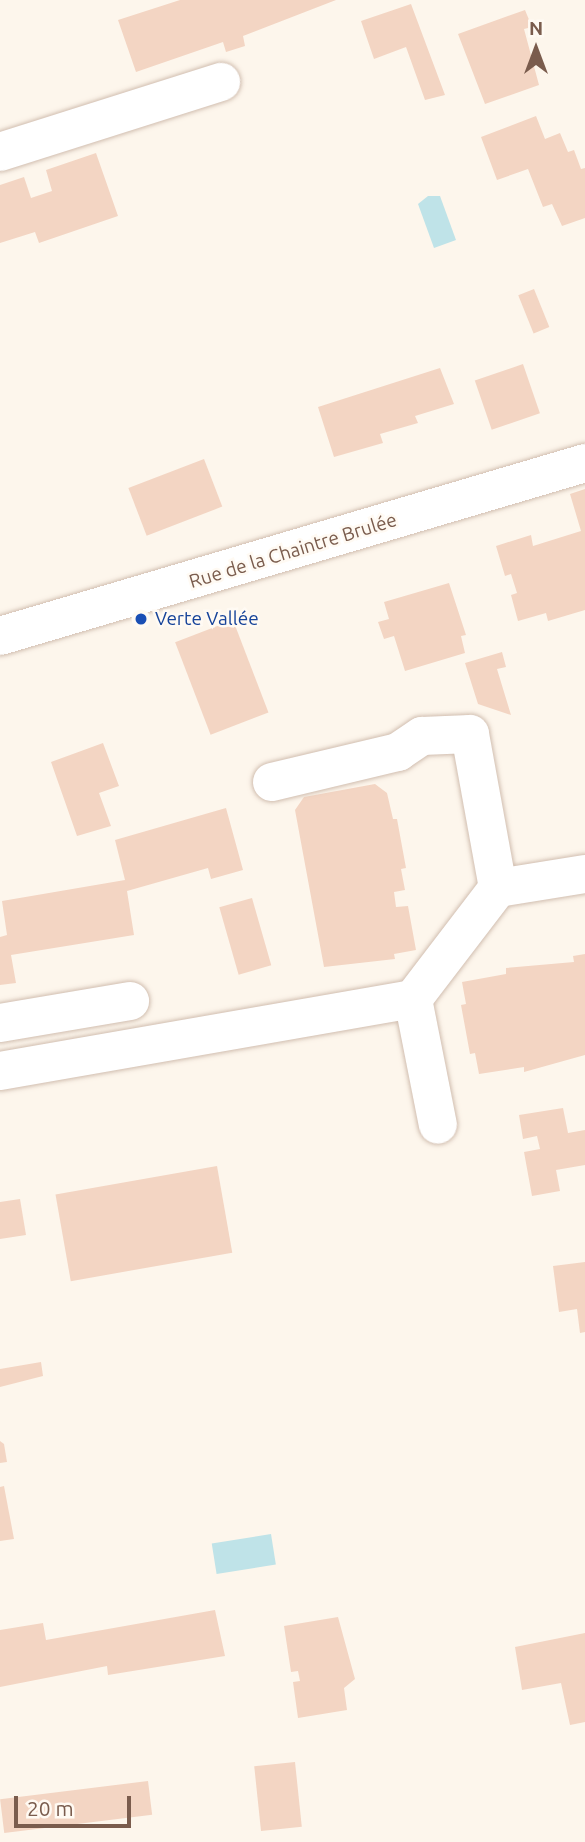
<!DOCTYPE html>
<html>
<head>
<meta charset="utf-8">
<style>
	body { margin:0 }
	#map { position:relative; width:585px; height:1842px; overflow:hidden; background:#fdf6ec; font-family:Ubuntu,sans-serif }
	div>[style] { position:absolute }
	.water>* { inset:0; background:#bfe3e8; transform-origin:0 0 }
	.building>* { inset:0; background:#f3d5c3; transform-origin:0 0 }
	.roads { filter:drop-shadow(0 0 2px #d1beb0) drop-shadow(0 0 2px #d1beb0) }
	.minor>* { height:38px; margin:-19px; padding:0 19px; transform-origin:19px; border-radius:19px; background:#fff }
	.dots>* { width:19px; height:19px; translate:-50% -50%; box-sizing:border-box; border:4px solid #fffaf3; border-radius:50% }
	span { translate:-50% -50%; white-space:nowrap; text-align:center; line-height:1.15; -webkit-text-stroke:5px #fffaf3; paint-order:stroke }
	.street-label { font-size:19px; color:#7a5c4d }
	.transit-label { font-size:19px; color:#164399 }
	.left { translate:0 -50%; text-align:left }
	.north { position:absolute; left:501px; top:14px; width:70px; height:70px; -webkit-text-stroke:5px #fffaf3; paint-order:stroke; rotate:0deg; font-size:19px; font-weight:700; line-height:28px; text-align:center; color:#7a5c4d }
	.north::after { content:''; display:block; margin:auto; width:24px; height:32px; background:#7a5c4d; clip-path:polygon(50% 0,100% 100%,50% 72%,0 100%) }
	.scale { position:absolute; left:14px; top:1796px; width:117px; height:32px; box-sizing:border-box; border:4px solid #7a5c4d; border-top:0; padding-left:9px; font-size:21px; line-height:24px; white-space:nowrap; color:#7a5c4d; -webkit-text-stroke:5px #fffaf3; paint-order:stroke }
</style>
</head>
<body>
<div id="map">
	<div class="water">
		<i style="clip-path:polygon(428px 196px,440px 196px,456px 240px,434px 248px,418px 204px)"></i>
		<i style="left:271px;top:1534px;width:31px;height:60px;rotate:81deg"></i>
	</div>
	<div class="building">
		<i style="clip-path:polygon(180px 0,336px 0,243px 36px,245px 46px,226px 52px,223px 42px,136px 72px,118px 20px)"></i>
		<i style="clip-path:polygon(411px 4px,445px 95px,425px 100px,406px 47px,374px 59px,361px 21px)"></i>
		<i style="clip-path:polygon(525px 10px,532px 27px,524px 29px,539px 85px,485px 104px,458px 34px)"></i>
		<i style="clip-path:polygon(536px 116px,545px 139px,560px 133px,568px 152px,574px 150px,581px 169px,585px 168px,585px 218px,562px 226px,552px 204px,543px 207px,528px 169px,497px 180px,481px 137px)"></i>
		<i style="clip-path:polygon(96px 153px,118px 216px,39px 243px,35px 232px,0 243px,0 185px,24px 177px,31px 198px,52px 191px,46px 170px)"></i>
		<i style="left:534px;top:289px;width:41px;height:17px;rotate:68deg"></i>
		<i style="left:523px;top:364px;width:52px;height:51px;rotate:71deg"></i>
		<i style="clip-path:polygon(440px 368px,454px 404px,415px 416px,418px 423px,380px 434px,383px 443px,334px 457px,318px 407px)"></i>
		<i style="left:204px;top:459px;width:51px;height:81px;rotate:69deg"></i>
		<i style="clip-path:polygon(585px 489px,585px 610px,548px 621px,546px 613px,518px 621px,511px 595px,517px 593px,511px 574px,505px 576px,496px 546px,531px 535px,533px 546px,581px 531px,570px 494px)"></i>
		<i style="clip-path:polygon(449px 583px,466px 635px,461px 636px,465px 653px,405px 671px,394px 636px,384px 639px,378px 622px,389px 619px,384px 602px)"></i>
		<i style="left:233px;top:620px;width:99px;height:62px;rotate:69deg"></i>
		<i style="clip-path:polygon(502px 652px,506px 667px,497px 669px,511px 715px,478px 704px,465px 663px)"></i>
		<i style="clip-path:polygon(103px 743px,119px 786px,99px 793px,111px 826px,77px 836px,51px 762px)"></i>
		<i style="clip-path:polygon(375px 784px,387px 793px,393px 819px,397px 819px,406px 868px,401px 869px,405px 890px,394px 892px,396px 907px,408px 906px,416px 950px,394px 954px,395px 959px,324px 967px,295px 810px,304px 797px)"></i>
		<i style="clip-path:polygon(226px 808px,243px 870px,211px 879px,208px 868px,127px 891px,134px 935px,11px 955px,16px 983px,0 985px,0 937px,7px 935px,2px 901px,125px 880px,115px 840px)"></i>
		<i style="left:252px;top:898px;width:70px;height:34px;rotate:74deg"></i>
		<i style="clip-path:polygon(585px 954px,585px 1055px,524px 1072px,524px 1067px,479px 1074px,475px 1053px,470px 1054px,461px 1005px,466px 1004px,462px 982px,506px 974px,506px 968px,574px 962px,573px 956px)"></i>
		<i style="clip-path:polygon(563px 1108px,568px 1133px,585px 1130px,585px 1165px,556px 1170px,560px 1191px,532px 1196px,524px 1152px,540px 1149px,537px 1136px,523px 1139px,519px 1115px)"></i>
		<i style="left:217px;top:1166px;width:88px;height:164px;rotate:80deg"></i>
		<i style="clip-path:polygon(20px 1199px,26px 1235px,0 1239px,0 1202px)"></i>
		<i style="clip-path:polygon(585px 1262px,585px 1332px,580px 1333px,577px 1309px,559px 1312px,553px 1266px)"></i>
		<i style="clip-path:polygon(41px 1362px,43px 1376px,0 1387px,0 1369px)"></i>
		<i style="clip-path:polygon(0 1441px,4px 1444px,7px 1462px,0 1463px)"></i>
		<i style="clip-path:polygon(4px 1486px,14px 1539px,0 1541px,0 1487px)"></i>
		<i style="clip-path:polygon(215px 1610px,225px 1656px,108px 1675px,107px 1666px,0 1687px,0 1630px,43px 1623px,46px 1640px)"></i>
		<i style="clip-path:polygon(338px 1617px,355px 1679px,344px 1688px,347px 1710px,298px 1718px,293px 1682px,300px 1681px,298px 1671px,291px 1672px,284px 1626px)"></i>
		<i style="clip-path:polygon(585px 1633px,585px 1722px,570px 1725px,561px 1683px,522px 1690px,515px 1647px)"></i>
		<i style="left:295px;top:1762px;width:65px;height:41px;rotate:84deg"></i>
		<i style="left:148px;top:1781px;width:34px;height:149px;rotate:83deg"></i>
	</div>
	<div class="roads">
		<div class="minor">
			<i style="left:0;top:152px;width:232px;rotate:-17.6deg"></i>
			<i style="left:0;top:636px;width:610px;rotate:-16.47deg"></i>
			<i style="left:272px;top:782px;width:130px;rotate:-13.4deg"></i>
			<i style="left:398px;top:752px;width:29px;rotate:-34deg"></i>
			<i style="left:422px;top:736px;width:48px;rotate:-2.4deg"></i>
			<i style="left:470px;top:734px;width:157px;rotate:79.7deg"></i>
			<i style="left:413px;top:999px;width:128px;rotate:78.8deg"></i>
			<i style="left:0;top:1023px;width:132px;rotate:-9.6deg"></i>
			<i style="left:0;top:1071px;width:419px;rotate:-9.9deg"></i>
			<i style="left:413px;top:999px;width:140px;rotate:-52.6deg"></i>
			<i style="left:498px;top:888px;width:88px;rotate:-9.1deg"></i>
		</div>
	</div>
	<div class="dots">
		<i style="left:141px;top:619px;background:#1a4fb4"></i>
	</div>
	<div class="street-label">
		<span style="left:293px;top:551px;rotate:-17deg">Rue de la Chaintre Brulée</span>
	</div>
	<div class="transit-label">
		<span class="left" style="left:155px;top:619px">Verte Vallée</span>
	</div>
	<div class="north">N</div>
	<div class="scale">20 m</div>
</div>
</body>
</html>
